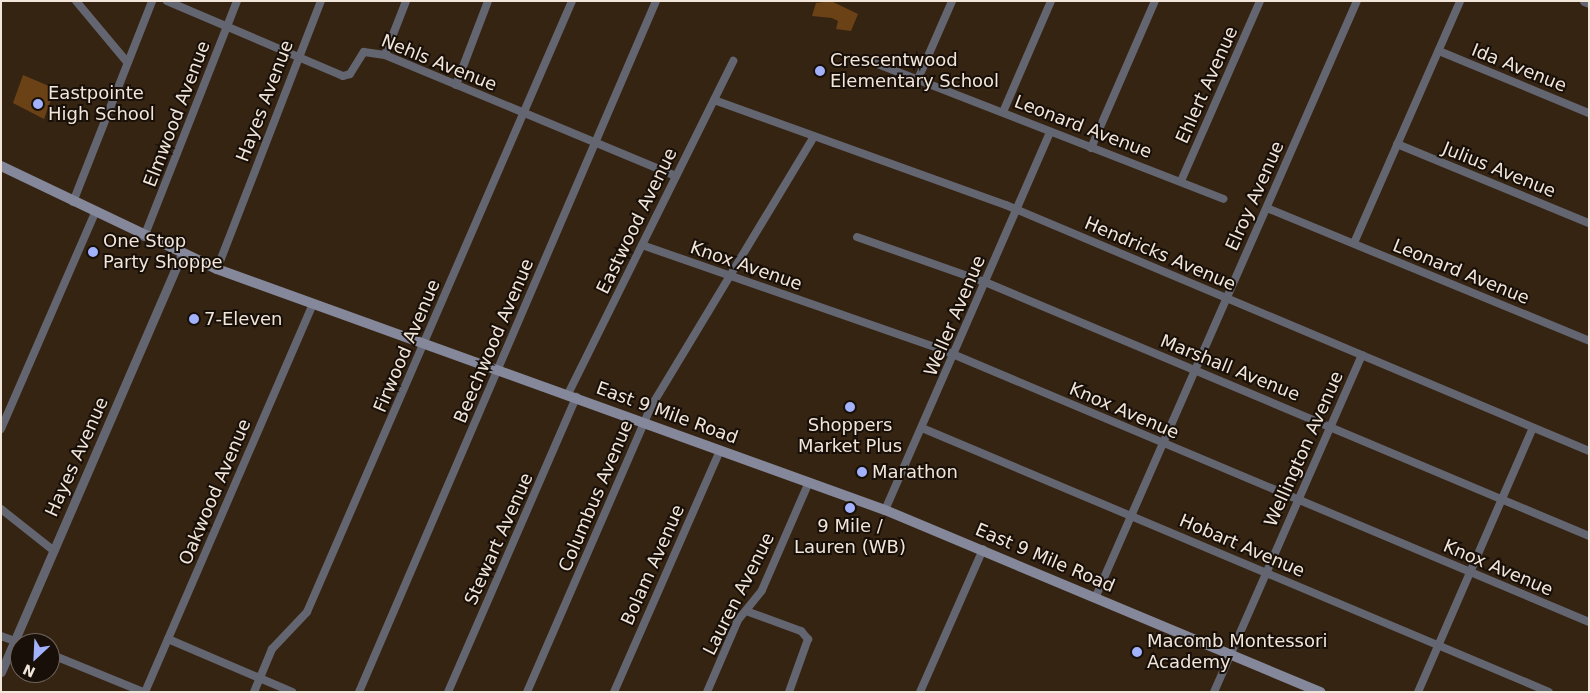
<!DOCTYPE html>
<html>
<head>
<meta charset="utf-8">
<style>
	body { margin:0 }
	#map { position:relative; width:1590px; height:693px; overflow:hidden; background:#362413; font-family:"DejaVu Sans",sans-serif }
	div>[style] { position:absolute }
	.green>* { inset:0; background:#6b4216 }
	.minor>* { height:8px; margin:-4px; padding:0 4px; transform-origin:4px; border-radius:4px; background:#636671 }
	.tertiary>* { height:9px; margin:-4.5px; padding:0 4.5px; transform-origin:4.5px; border-radius:4.5px; background:#636671 }
	.secondary>* { height:10px; margin:-5px; padding:0 5px; transform-origin:5px; border-radius:5px; background:#84889a }
	.dots>* { width:14px; height:14px; translate:-50% -50%; box-sizing:border-box; border:2px solid #170f08; border-radius:50% }
	span { translate:-50% -50%; white-space:nowrap; text-align:center; line-height:1.15; -webkit-text-stroke:4px #170f08; paint-order:stroke }
	.poi-label { font-size:18px; color:#f2e6db }
	.left { translate:0 -50%; text-align:left }
	.street-label { font-size:18px; color:#f2e6db }
	.frame { position:absolute; inset:0; border:2px solid #f2e6db; pointer-events:none }
	.north { position:absolute; left:10px; top:633px; width:50px; height:50px; box-sizing:border-box; background:#170f08; border:1px solid #6f655c; border-radius:50%; rotate:205deg; font-size:14px; font-weight:700; line-height:20px; text-align:center; color:#f2e6db }
	.north::after { content:''; display:block; margin:auto; width:18px; height:22px; background:#a2b2fd; clip-path:polygon(50% 0,100% 100%,50% 72%,0 100%) }
</style>
</head>
<body>
<div id="map">
	<div class="green">
		<i style="clip-path:polygon(831px 1px,858px 14px,851px 31px,836px 29px,838px 21px,832px 18px,812px 16px,816px 3px)"></i>
		<i style="clip-path:polygon(23px 75px,49px 86px,52px 97px,44px 119px,13px 103px)"></i>
	</div>
	<div class="minor">
		<i style="left:76px;top:1px;width:80px;rotate:50.1deg"></i>
		<i style="left:167px;top:1px;width:191px;rotate:23.1deg"></i>
		<i style="left:343px;top:76px;width:7px;rotate:-16deg"></i>
		<i style="left:350px;top:74px;width:26px;rotate:-58deg"></i>
		<i style="left:364px;top:52px;width:21px;rotate:8deg"></i>
		<i style="left:385px;top:55px;width:315px;rotate:22.6deg"></i>
		<i style="left:1439px;top:51px;width:162px;rotate:22.5deg"></i>
		<i style="left:385px;top:55px;width:58px;rotate:-68.7deg"></i>
		<i style="left:875px;top:63px;width:374px;rotate:21.3deg"></i>
		<i style="left:918px;top:79px;width:85px;rotate:-66.4deg"></i>
		<i style="left:456px;top:85px;width:90px;rotate:-69.1deg"></i>
		<i style="left:714px;top:100px;width:310px;rotate:19.8deg"></i>
		<i style="left:1006px;top:205px;width:633px;rotate:22.88deg"></i>
		<i style="left:1003px;top:112px;width:121px;rotate:-66.6deg"></i>
		<i style="left:1397px;top:144px;width:208px;rotate:22.4deg"></i>
		<i style="left:1091px;top:148px;width:160px;rotate:-66.5deg"></i>
		<i style="left:1181px;top:181px;width:197px;rotate:-66.3deg"></i>
		<i style="left:73px;top:202px;width:216px;rotate:-68.5deg"></i>
		<i style="left:1267px;top:208px;width:348px;rotate:22.4deg"></i>
		<i style="left:144px;top:237px;width:254px;rotate:-68.5deg"></i>
		<i style="left:857px;top:237px;width:136px;rotate:19.4deg"></i>
		<i style="left:985px;top:282px;width:655px;rotate:22.81deg"></i>
		<i style="left:1354px;top:243px;width:264px;rotate:-66.3deg"></i>
		<i style="left:642px;top:245px;width:319px;rotate:19.2deg"></i>
		<i style="left:943px;top:350px;width:701px;rotate:22.83deg"></i>
		<i style="left:217px;top:269px;width:287px;rotate:-68.8deg"></i>
		<i style="left:568px;top:394px;width:372px;rotate:-63.6deg"></i>
		<i style="left:922px;top:428px;width:680px;rotate:22.83deg"></i>
		<i style="left:1px;top:429px;width:236px;rotate:-66.5deg"></i>
		<i style="left:1px;top:509px;width:68px;rotate:38.4deg"></i>
		<i style="left:885px;top:510px;width:412px;rotate:-66.4deg"></i>
		<i style="left:1096px;top:596px;width:650px;rotate:-66.32deg"></i>
		<i style="left:746px;top:611px;width:59px;rotate:20deg"></i>
		<i style="left:801px;top:631px;width:11px;rotate:49deg"></i>
		<i style="left:808px;top:639px;width:56px;rotate:109.7deg"></i>
		<i style="left:1px;top:636px;width:20px;rotate:20deg"></i>
		<i style="left:168px;top:639px;width:135px;rotate:23.1deg"></i>
		<i style="left:50px;top:654px;width:100px;rotate:22.2deg"></i>
		<i style="left:145px;top:692px;width:423px;rotate:-66.6deg"></i>
		<i style="left:254px;top:692px;width:47px;rotate:-67.3deg"></i>
		<i style="left:272px;top:649px;width:51px;rotate:-46.6deg"></i>
		<i style="left:307px;top:612px;width:666px;rotate:-66.55deg"></i>
		<i style="left:359px;top:692px;width:752px;rotate:-66.74deg"></i>
		<i style="left:448px;top:692px;width:322px;rotate:-66.5deg"></i>
		<i style="left:527px;top:692px;width:313px;rotate:-66.5deg"></i>
		<i style="left:652px;top:405px;width:312px;rotate:-58.9deg"></i>
		<i style="left:614px;top:692px;width:264px;rotate:-66.3deg"></i>
		<i style="left:707px;top:692px;width:78px;rotate:-66.7deg"></i>
		<i style="left:738px;top:620px;width:38px;rotate:-51deg"></i>
		<i style="left:762px;top:590px;width:118px;rotate:-66.5deg"></i>
		<i style="left:920px;top:692px;width:156px;rotate:-66.2deg"></i>
		<i style="left:1214px;top:692px;width:368px;rotate:-66.3deg"></i>
		<i style="left:1418px;top:692px;width:288px;rotate:-66.5deg"></i>
	</div>
	<div class="tertiary">
		<i style="left:1584px;top:1px;width:5px;rotate:22deg"></i>
		<i style="left:1px;top:672px;width:456px;rotate:-66.6deg"></i>
	</div>
	<div class="secondary">
		<i style="left:1px;top:166px;width:239px;rotate:25.5deg"></i>
		<i style="left:217px;top:269px;width:710px;rotate:19.84deg"></i>
		<i style="left:885px;top:510px;width:472px;rotate:22.7deg"></i>
	</div>
	<div class="dots">
		<i style="left:820px;top:71px;background:#a2b2fd"></i>
		<i style="left:38px;top:104px;background:#a2b2fd"></i>
		<i style="left:93px;top:252px;background:#a2b2fd"></i>
		<i style="left:194px;top:319px;background:#a2b2fd"></i>
		<i style="left:850px;top:407px;background:#a2b2fd"></i>
		<i style="left:862px;top:472px;background:#a2b2fd"></i>
		<i style="left:850px;top:508px;background:#a2b2fd"></i>
		<i style="left:1137px;top:652px;background:#a2b2fd"></i>
	</div>
	<div class="poi-label">
		<span class="left" style="left:830px;top:71px">Crescentwood<br>Elementary School</span>
		<span class="left" style="left:48px;top:104px">Eastpointe<br>High School</span>
		<span class="left" style="left:103px;top:252px">One Stop<br>Party Shoppe</span>
		<span class="left" style="left:204px;top:319px">7-Eleven</span>
		<span style="left:850px;top:436px">Shoppers<br>Market Plus</span>
		<span class="left" style="left:872px;top:472px">Marathon</span>
		<span style="left:850px;top:537px">9 Mile /<br>Lauren (WB)</span>
		<span class="left" style="left:1147px;top:652px">Macomb Montessori<br>Academy</span>
	</div>
	<div class="street-label">
		<span style="left:439px;top:63px;rotate:22deg">Nehls Avenue</span>
		<span style="left:1519px;top:68px;rotate:22deg">Ida Avenue</span>
		<span style="left:1207px;top:85px;rotate:-66deg">Ehlert Avenue</span>
		<span style="left:265px;top:101px;rotate:-69deg">Hayes Avenue</span>
		<span style="left:177px;top:114px;rotate:-69deg">Elmwood Avenue</span>
		<span style="left:1083px;top:127px;rotate:21deg">Leonard Avenue</span>
		<span style="left:1499px;top:170px;rotate:22deg">Julius Avenue</span>
		<span style="left:1255px;top:196px;rotate:-66deg">Elroy Avenue</span>
		<span style="left:637px;top:221px;rotate:-64deg">Eastwood Avenue</span>
		<span style="left:1160px;top:254px;rotate:23deg">Hendricks Avenue</span>
		<span style="left:746px;top:266px;rotate:19deg">Knox Avenue</span>
		<span style="left:1461px;top:272px;rotate:22deg">Leonard Avenue</span>
		<span style="left:955px;top:316px;rotate:-67deg">Weller Avenue</span>
		<span style="left:494px;top:341px;rotate:-67deg">Beechwood Avenue</span>
		<span style="left:407px;top:346px;rotate:-67deg">Firwood Avenue</span>
		<span style="left:1230px;top:368px;rotate:22deg">Marshall Avenue</span>
		<span style="left:1124px;top:411px;rotate:23deg">Knox Avenue</span>
		<span style="left:667px;top:413px;rotate:20deg">East 9 Mile Road</span>
		<span style="left:1304px;top:449px;rotate:-66deg">Wellington Avenue</span>
		<span style="left:77px;top:457px;rotate:-66deg">Hayes Avenue</span>
		<span style="left:215px;top:492px;rotate:-67deg">Oakwood Avenue</span>
		<span style="left:596px;top:496px;rotate:-67deg">Columbus Avenue</span>
		<span style="left:499px;top:539px;rotate:-66deg">Stewart Avenue</span>
		<span style="left:1242px;top:546px;rotate:23deg">Hobart Avenue</span>
		<span style="left:1045px;top:558px;rotate:23deg">East 9 Mile Road</span>
		<span style="left:653px;top:565px;rotate:-66deg">Bolam Avenue</span>
		<span style="left:1498px;top:568px;rotate:23deg">Knox Avenue</span>
		<span style="left:739px;top:594px;rotate:-63deg">Lauren Avenue</span>
	</div>
	<div class="frame"></div>
	<div class="north">N</div>
</div>
</body>
</html>
